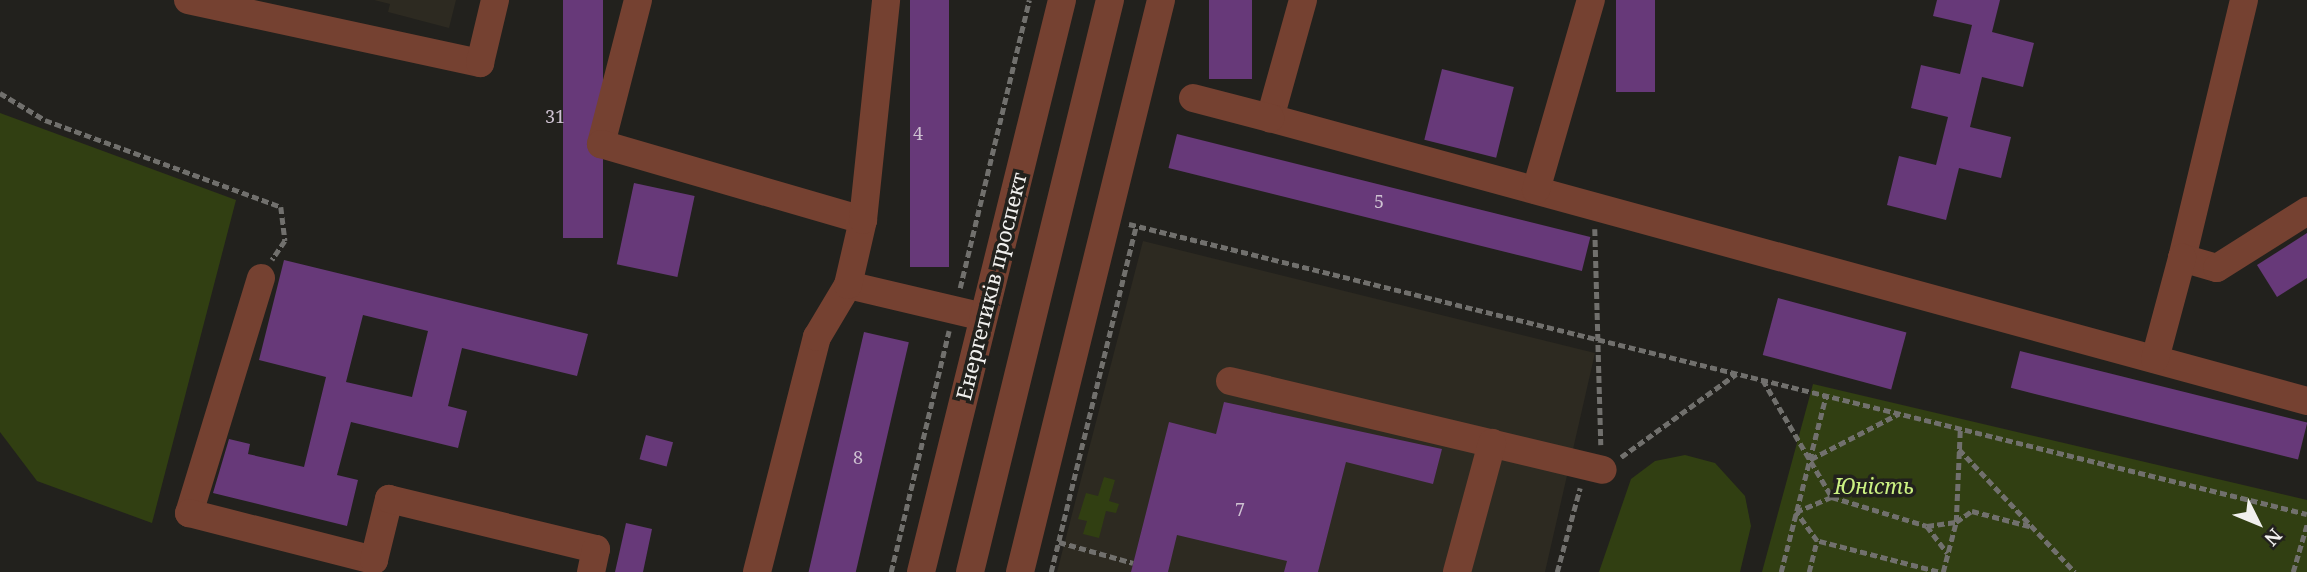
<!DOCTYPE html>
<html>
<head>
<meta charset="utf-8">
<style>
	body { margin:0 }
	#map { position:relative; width:2307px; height:572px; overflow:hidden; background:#22211d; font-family:"Noto Serif",serif }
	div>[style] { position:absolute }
	.built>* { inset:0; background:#2d2a21 }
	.green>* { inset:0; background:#313f12 }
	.building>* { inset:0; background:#673979; transform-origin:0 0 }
	.path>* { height:4.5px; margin-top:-2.25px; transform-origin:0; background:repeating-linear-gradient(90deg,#71706d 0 7px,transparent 0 10.5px) }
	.minor>* { height:28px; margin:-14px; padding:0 14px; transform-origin:14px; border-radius:14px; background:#754131 }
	span { translate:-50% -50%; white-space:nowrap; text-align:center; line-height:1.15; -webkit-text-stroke:7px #22211d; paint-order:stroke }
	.number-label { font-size:18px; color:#cec2d1 }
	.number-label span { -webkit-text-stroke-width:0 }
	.street-label { font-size:21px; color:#f1f0ee }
	.park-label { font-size:21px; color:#cbf182; font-style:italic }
	.north { position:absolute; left:2223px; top:488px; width:70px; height:70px; -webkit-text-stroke:5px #22211d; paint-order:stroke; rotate:133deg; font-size:19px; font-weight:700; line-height:28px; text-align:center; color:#f1f0ee }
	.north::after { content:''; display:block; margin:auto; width:24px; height:32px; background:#f1f0ee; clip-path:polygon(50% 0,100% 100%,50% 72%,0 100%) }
</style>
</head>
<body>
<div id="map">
	<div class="built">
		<i style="clip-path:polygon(374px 0,456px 0,449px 28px,388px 12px,390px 4px)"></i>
		<i style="clip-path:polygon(1143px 241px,1595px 353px,1545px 572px,1057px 572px)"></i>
	</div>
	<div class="green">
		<i style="clip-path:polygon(0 113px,236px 200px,152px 523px,37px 481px,0 432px)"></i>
		<i style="clip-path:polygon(1813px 384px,2307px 500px,2307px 572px,1762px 572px)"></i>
		<i style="clip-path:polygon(1685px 455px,1715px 463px,1745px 496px,1751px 526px,1740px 572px,1599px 572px,1631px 479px,1655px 461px)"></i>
		<i style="clip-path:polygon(1104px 477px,1115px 480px,1109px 501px,1119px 504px,1116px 513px,1106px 511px,1099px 538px,1083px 534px,1087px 521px,1078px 519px,1086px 493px,1098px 496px)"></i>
	</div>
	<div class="building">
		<i style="left:563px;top:0;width:40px;height:238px"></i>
		<i style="left:910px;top:0;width:39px;height:267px"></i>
		<i style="left:1209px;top:0;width:43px;height:79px"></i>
		<i style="left:1616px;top:0;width:39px;height:92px"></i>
		<i style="clip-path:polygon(1937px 0,2000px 0,1992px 32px,2034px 43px,2023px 87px,1982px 77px,1970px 127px,2011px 137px,2001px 178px,1959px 168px,1946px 220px,1887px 205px,1899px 156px,1936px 165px,1948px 117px,1911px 108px,1921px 65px,1960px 74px,1972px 25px,1933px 16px)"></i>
		<i style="left:1442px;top:69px;width:74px;height:73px;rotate:14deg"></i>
		<i style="left:1177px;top:134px;width:426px;height:35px;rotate:14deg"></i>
		<i style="left:634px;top:183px;width:62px;height:83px;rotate:12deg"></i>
		<i style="clip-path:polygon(2307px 233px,2307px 278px,2277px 297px,2257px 265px)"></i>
		<i style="clip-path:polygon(evenodd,284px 260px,588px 334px,577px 376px,462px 348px,448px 406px,467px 411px,458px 448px,351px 422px,337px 475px,358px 480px,347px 526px,213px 493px,229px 439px,250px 444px,248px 454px,304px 467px,326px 377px,259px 360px,284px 260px,363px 315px,428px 331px,412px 397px,346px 382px,363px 315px)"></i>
		<i style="left:1778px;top:298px;width:133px;height:59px;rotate:15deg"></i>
		<i style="left:864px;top:332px;width:46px;height:247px;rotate:13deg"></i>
		<i style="left:2020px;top:351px;width:296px;height:38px;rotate:14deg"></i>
		<i style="clip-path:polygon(1224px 402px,1442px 449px,1433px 484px,1346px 462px,1318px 572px,1284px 572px,1287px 561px,1177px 535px,1168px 572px,1131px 572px,1169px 422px,1216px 434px)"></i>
		<i style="left:646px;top:435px;width:28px;height:25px;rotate:15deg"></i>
		<i style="clip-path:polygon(626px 523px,652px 529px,643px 572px,615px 572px)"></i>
	</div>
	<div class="path">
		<i style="left:0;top:93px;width:52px;rotate:31deg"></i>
		<i style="left:45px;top:120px;width:252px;rotate:20.2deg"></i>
		<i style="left:281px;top:207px;width:34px;rotate:83deg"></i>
		<i style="left:285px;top:241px;width:23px;rotate:124deg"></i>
		<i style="left:1129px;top:224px;width:1213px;rotate:13.83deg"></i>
		<i style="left:1595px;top:229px;width:216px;rotate:88.4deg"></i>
		<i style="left:960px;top:288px;width:296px;rotate:-76.5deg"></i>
		<i style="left:1763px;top:380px;width:136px;rotate:59.5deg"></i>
		<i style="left:1959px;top:449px;width:169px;rotate:46.7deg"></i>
		<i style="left:1621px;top:457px;width:142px;rotate:-35.8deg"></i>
		<i style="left:1811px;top:459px;width:98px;rotate:-27.3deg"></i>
		<i style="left:1927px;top:526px;width:34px;rotate:53deg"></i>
		<i style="left:1059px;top:542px;width:77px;rotate:15.8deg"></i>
		<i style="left:891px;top:572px;width:248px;rotate:-76.5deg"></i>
		<i style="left:1051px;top:572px;width:356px;rotate:-76.2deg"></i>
		<i style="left:1557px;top:572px;width:87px;rotate:-74.7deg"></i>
		<i style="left:1781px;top:572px;width:182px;rotate:-75.7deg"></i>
		<i style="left:1809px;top:572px;width:32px;rotate:-76deg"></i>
		<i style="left:1938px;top:572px;width:125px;rotate:-165.6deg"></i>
		<i style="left:1817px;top:541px;width:36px;rotate:-126deg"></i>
		<i style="left:1796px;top:512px;width:39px;rotate:-23deg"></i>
		<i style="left:1832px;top:497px;width:99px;rotate:17deg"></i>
		<i style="left:1927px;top:526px;width:29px;rotate:-8deg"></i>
		<i style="left:1956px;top:522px;width:19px;rotate:-35deg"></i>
		<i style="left:1972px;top:511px;width:63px;rotate:14.7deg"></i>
		<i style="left:1943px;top:572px;width:52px;rotate:-75.4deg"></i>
		<i style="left:1956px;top:522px;width:93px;rotate:-87.5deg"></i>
		<i style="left:2293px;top:572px;width:50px;rotate:-73.7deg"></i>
	</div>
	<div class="minor">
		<i style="left:188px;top:0;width:299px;rotate:12.2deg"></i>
		<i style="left:480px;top:63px;width:65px;rotate:-76.6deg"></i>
		<i style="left:638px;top:0;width:149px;rotate:104.4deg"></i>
		<i style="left:601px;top:144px;width:273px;rotate:16.2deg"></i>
		<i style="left:1303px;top:0;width:123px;rotate:105.6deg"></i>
		<i style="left:1270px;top:118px;width:1075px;rotate:15.26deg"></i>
		<i style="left:2244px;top:0;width:265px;rotate:103.5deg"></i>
		<i style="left:2182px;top:258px;width:36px;rotate:16deg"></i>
		<i style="left:2217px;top:268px;width:107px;rotate:-32.3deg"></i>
		<i style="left:1193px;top:98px;width:80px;rotate:14.6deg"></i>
		<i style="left:1536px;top:190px;width:198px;rotate:-73.9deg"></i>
		<i style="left:261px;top:278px;width:246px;rotate:107deg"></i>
		<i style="left:189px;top:513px;width:191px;rotate:14.3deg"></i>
		<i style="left:374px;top:560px;width:63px;rotate:-76.2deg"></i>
		<i style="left:389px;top:499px;width:213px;rotate:13.6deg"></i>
		<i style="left:596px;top:549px;width:24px;rotate:102deg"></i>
		<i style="left:848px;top:285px;width:139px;rotate:13.3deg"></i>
		<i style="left:2155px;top:359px;width:105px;rotate:-75deg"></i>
		<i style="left:1230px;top:381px;width:383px;rotate:13.4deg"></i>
		<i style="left:757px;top:572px;width:243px;rotate:-75.7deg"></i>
		<i style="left:817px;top:337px;width:61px;rotate:-59.2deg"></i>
		<i style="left:848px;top:285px;width:67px;rotate:-77deg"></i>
		<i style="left:863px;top:220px;width:221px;rotate:-84deg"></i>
		<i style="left:921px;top:572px;width:589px;rotate:-76.15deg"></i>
		<i style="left:970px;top:572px;width:589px;rotate:-76.25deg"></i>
		<i style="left:1020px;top:572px;width:589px;rotate:-76.15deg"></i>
		<i style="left:1457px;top:572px;width:134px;rotate:-74.8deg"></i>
	</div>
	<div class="number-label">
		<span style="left:555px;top:116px">31</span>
		<span style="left:918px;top:133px">4</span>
		<span style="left:1379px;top:201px">5</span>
		<span style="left:858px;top:457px">8</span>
		<span style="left:1240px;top:509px">7</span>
	</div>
	<div class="street-label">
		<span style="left:991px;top:286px;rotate:-76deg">Енергетиків проспект</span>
	</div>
	<div class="park-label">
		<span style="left:1874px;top:486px">Юність</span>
	</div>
	<div class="north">N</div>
</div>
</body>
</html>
